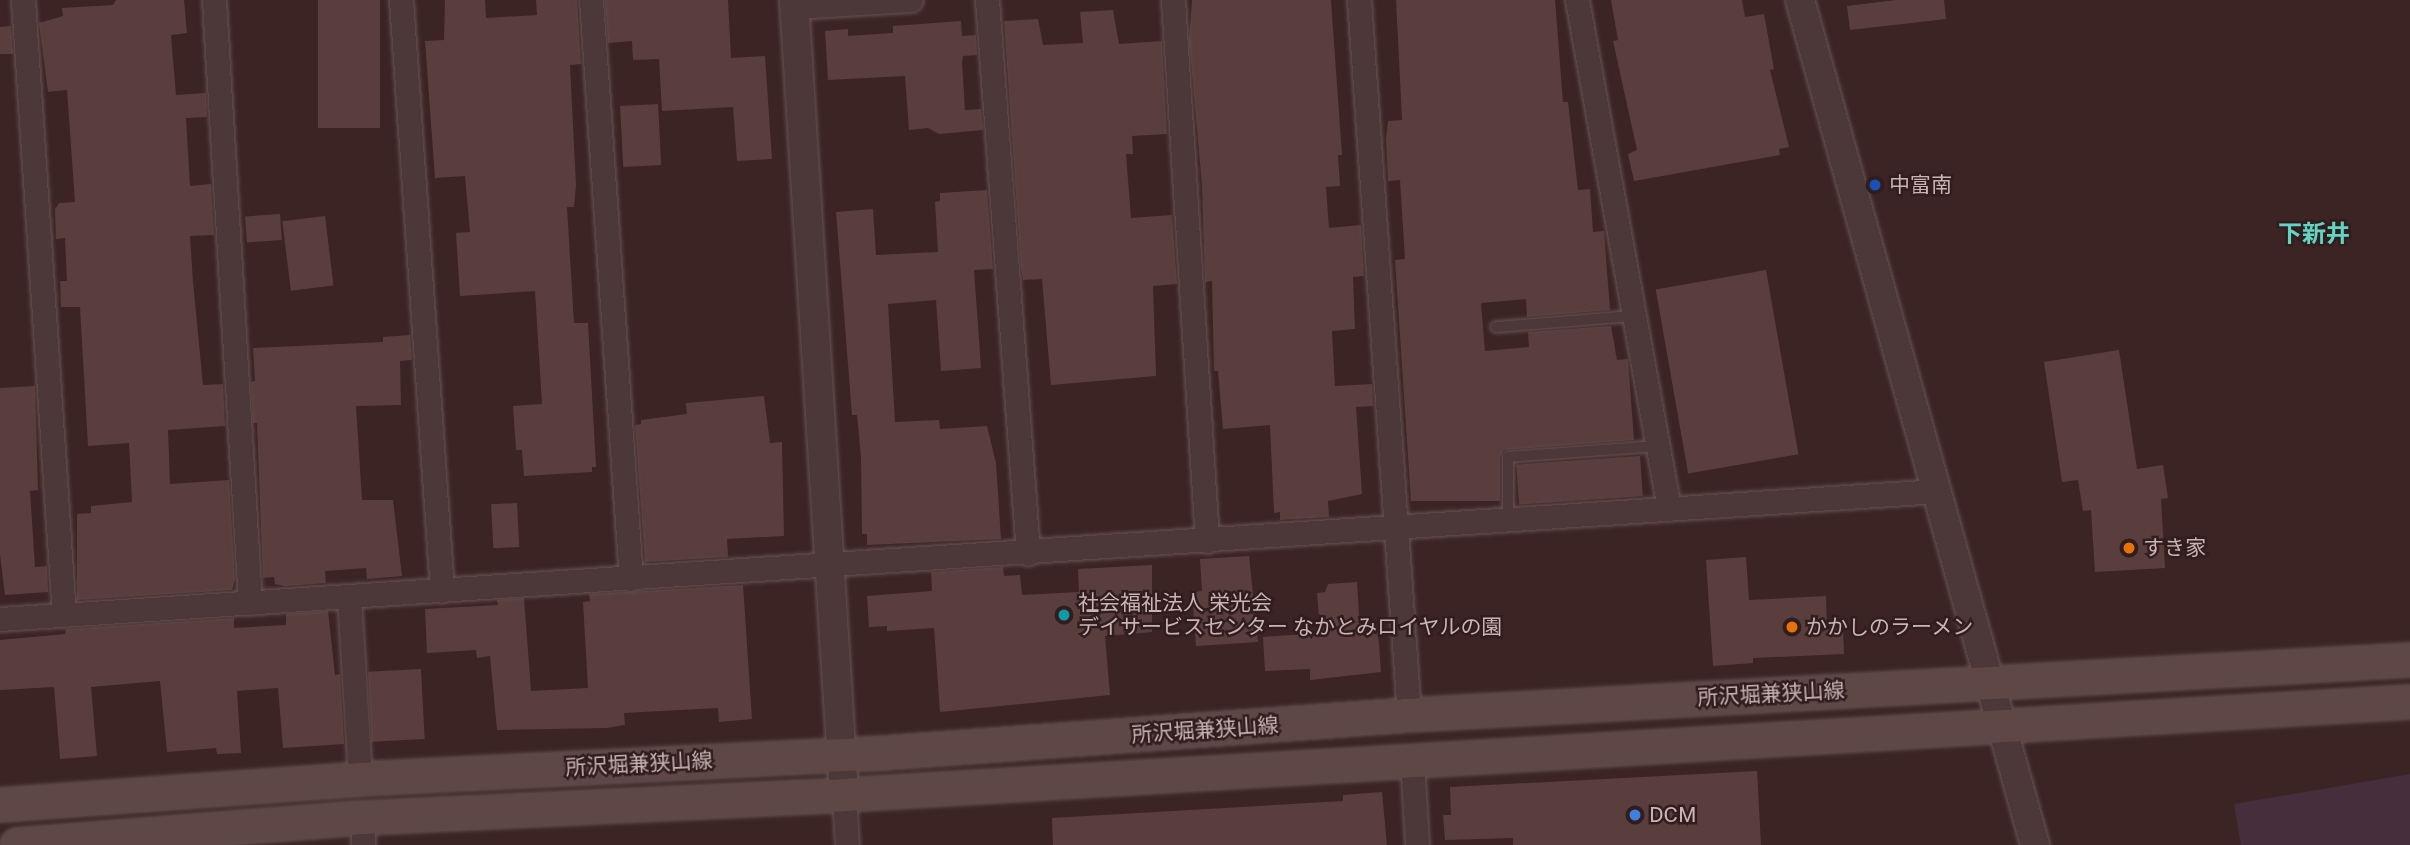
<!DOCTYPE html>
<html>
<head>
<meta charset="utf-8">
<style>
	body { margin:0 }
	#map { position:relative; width:2410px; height:845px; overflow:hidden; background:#3c2424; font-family:"Public Sans","Noto Sans JP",sans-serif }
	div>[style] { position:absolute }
	.green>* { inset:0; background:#462e3c }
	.building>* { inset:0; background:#5a3e3e; transform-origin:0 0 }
	.roads { filter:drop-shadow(0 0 2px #675353) drop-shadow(0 0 2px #675353) }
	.service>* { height:10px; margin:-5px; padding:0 5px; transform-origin:5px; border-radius:5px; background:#4c3838 }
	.minor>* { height:23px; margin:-11.5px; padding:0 11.5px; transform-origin:11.5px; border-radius:11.5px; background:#4c3838 }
	.tertiary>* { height:28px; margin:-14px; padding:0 14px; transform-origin:14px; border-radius:14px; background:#4c3838 }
	.secondary>* { height:32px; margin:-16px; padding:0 16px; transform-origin:16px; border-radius:16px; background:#5f4746 }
	.dots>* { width:19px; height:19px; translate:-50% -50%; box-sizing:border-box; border:4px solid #311d1d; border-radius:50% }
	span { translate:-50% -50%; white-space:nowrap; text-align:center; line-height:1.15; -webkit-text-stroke:5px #311d1d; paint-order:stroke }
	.poi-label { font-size:21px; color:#c8b4b3 }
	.left { translate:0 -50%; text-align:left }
	.street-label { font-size:21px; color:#c8b4b3 }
	.quarter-label { font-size:24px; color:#63d3c5; font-weight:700 }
</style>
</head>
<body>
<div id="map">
	<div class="green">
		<i style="clip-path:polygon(2410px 774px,2410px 845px,2241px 845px,2234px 804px)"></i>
	</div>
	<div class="building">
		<i style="clip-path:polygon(116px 0,184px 0,187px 33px,171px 35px,176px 95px,206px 93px,207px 117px,186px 118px,190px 186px,211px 184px,214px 235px,190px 236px,193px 282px,203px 385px,223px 384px,225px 426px,168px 430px,170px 484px,229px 480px,235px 580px,232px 590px,77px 600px,77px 514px,91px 513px,91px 506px,132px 502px,129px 443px,88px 446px,80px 307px,61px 307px,60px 281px,67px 281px,65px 238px,56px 239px,55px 209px,59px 203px,75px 202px,67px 90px,48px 92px,39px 23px,63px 16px,62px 8px,113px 5px)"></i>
		<i style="left:318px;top:0;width:62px;height:128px"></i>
		<i style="clip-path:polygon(445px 0,485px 0,486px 18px,537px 15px,536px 0,577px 0,581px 64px,570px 65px,576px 185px,574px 207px,567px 207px,574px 323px,588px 323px,596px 467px,592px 467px,592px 472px,524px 476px,522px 450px,516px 450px,513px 406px,542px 404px,535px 291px,460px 296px,456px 233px,470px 232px,465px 176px,435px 178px,425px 41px,444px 40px)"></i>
		<i style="clip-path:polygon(605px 0,728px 0,731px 58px,765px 56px,772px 159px,737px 161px,733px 107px,662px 111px,659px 59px,633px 60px,632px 41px,608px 43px)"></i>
		<i style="clip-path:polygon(1192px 0,1331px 0,1342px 155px,1338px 155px,1340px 186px,1326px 187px,1329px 228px,1361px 225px,1364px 276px,1353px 277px,1355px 329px,1332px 331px,1335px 386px,1372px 384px,1373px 406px,1356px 407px,1362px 494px,1328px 501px,1329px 517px,1280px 520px,1280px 512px,1274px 513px,1270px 425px,1223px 429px,1218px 371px,1214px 371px,1212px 281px,1205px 282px,1202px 185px,1189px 39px)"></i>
		<i style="clip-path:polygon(1396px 0,1555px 0,1563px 102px,1568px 102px,1578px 190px,1590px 189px,1593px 232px,1604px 231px,1610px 310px,1527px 317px,1526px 299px,1481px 303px,1485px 351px,1529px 347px,1528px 332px,1611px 326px,1617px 360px,1628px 359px,1634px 440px,1504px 450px,1500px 457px,1500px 501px,1411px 501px,1395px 260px,1405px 259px,1400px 180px,1388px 181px,1386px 139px,1388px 121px,1402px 120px)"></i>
		<i style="clip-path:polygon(1611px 0,1742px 0,1745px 17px,1764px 14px,1774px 69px,1770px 70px,1789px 147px,1779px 149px,1780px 155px,1634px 181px,1628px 154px,1637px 150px,1613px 41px,1618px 40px)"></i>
		<i style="clip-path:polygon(1896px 0,1944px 0,1946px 19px,1850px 30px,1847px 6px)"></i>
		<i style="clip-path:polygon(1113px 10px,1119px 44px,1162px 41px,1167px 134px,1132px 136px,1133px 154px,1126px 154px,1131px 218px,1172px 215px,1177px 284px,1153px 286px,1156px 376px,1051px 385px,1042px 279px,1023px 280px,1021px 267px,1004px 21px,1038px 19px,1043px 45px,1083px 43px,1080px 12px)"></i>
		<i style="clip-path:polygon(961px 21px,962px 36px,976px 35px,977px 55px,963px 56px,962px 62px,965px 110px,981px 109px,983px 130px,939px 134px,928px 128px,909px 130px,905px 76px,828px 80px,825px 31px,848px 29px,848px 36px,893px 33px,893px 26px)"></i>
		<i style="clip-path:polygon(11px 26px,13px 54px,0 54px,0 27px)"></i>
		<i style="left:658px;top:104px;width:61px;height:38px;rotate:87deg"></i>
		<i style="clip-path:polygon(987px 190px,993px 269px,974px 270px,981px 368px,941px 371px,936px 300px,888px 304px,895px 422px,939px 420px,940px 429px,987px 426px,996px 463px,1001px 539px,867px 545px,867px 534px,862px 534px,861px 457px,857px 415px,852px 415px,836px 212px,873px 209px,876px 255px,938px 252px,935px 202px,940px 201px,940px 193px)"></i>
		<i style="left:280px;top:214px;width:26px;height:35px;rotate:86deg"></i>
		<i style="left:325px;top:216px;width:70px;height:43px;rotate:83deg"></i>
		<i style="left:1766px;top:270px;width:187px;height:112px;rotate:80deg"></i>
		<i style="clip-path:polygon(410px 335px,412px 360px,400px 361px,401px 405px,356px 406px,362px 500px,393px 500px,402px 576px,367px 579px,366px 568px,325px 571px,326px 583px,285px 586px,275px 584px,274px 577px,263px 578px,257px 423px,253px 423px,251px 382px,255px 381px,253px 348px,383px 342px,383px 337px)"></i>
		<i style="clip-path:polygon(2119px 350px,2137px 469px,2163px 465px,2168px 498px,2161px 499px,2165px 568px,2095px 572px,2091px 510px,2083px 511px,2078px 480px,2062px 482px,2044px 362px)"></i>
		<i style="clip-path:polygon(35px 386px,38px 490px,30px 491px,35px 567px,47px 566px,48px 592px,5px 595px,0 554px,0 388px)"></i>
		<i style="clip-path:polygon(764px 396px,770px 443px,782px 442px,784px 536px,727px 539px,728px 557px,645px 562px,635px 425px,641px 424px,641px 420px,687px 414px,686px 403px)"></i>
		<i style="left:1640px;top:456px;width:40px;height:124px;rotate:86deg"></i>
		<i style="left:517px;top:503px;width:44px;height:26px;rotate:87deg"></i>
		<i style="clip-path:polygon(1249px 556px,1258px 642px,1196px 646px,1192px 592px,1202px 591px,1200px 559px)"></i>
		<i style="clip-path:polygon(1746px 557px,1749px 600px,1826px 596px,1827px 629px,1843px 628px,1844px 654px,1753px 658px,1753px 663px,1713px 666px,1706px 560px)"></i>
		<i style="clip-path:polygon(1152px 565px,1152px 632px,1105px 636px,1110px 695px,940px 712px,934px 628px,887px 631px,887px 626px,869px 627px,867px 596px,932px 591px,931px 572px,1003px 567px,1004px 576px,1020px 575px,1022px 595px,1079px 592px,1078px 569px)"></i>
		<i style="clip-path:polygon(1357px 582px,1360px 632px,1378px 631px,1381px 672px,1310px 680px,1310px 669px,1265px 671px,1263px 637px,1320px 633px,1317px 593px,1325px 592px,1328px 584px)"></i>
		<i style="clip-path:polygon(743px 585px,752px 719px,719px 722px,718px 708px,624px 713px,625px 725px,606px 728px,497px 730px,490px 656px,477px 658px,476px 650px,427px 653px,425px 609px,498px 605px,497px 600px,524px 598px,531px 691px,588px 688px,583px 602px,590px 601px,589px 594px)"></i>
		<i style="clip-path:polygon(328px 611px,335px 675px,340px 674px,344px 744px,283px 748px,278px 688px,237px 691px,241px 753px,217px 754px,216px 748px,167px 752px,160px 681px,91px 687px,97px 756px,60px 759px,54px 687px,0 690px,0 640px,65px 634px,66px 629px,234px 618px,234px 628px,286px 625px,286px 614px)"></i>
		<i style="left:421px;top:669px;width:70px;height:53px;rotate:87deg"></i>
		<i style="clip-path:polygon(1757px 771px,1761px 845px,1513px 845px,1513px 838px,1445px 840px,1443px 815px,1451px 815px,1450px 787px)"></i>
		<i style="clip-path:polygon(1382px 792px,1387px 845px,1053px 845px,1052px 818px,1343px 801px,1343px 795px)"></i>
	</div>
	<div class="roads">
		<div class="service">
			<i style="left:1496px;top:327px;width:138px;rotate:-4.6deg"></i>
			<i style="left:1508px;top:519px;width:62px;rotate:-90deg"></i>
			<i style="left:1508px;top:457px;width:149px;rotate:-4.2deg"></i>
		</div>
		<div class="minor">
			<i style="left:23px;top:0;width:616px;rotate:86.19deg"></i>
			<i style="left:214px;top:0;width:604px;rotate:86.58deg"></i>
			<i style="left:401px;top:0;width:592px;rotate:86.03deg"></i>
			<i style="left:591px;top:0;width:580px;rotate:86.05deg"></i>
			<i style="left:987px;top:0;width:555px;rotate:85.76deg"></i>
			<i style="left:1173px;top:0;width:542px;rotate:86.4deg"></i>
			<i style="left:1359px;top:0;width:717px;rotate:86deg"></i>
			<i style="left:1577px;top:0;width:517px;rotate:79.75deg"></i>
			<i style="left:795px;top:7px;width:116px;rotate:-3.5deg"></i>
			<i style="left:349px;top:597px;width:182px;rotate:86.5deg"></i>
			<i style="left:0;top:619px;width:1941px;rotate:-3.78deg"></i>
			<i style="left:1412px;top:760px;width:85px;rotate:86.6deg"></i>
			<i style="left:844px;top:795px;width:50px;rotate:86.6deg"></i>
			<i style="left:363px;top:818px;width:27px;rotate:90deg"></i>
		</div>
		<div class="tertiary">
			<i style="left:794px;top:0;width:797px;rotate:86.4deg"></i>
			<i style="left:1800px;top:0;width:877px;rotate:74.46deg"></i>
		</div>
		<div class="secondary">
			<i style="left:0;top:805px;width:361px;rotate:-4.1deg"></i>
			<i style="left:360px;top:779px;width:525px;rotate:-2.84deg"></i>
			<i style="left:884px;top:753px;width:526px;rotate:-4.14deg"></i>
			<i style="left:1409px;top:715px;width:1003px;rotate:-3.14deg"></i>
			<i style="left:17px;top:845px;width:347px;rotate:-4.5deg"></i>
			<i style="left:363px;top:818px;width:482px;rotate:-2.7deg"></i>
			<i style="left:844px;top:795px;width:1569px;rotate:-3.4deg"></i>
		</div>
	</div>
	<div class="dots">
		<i style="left:1875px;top:185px;background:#1a4fb4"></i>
		<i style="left:2129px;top:548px;background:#e8710a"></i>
		<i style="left:1064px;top:615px;background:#0f9aa8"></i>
		<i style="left:1792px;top:627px;background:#e8710a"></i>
		<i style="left:1635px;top:815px;background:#3f7fe0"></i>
	</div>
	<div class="poi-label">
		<span class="left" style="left:1889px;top:185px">中富南</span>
		<span class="left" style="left:2143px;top:548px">すき家</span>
		<span class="left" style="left:1078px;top:615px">社会福祉法人 栄光会<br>デイサービスセンター なかとみロイヤルの園</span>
		<span class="left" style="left:1806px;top:627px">かかしのラーメン</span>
		<span class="left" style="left:1649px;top:815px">DCM</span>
	</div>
	<div class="street-label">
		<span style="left:1771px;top:694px;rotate:-3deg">所沢堀兼狭山線</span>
		<span style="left:1205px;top:730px;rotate:-4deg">所沢堀兼狭山線</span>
		<span style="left:639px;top:764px;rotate:-3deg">所沢堀兼狭山線</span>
	</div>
	<div class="quarter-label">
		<span style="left:2314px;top:234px">下新井</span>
	</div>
</div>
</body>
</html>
